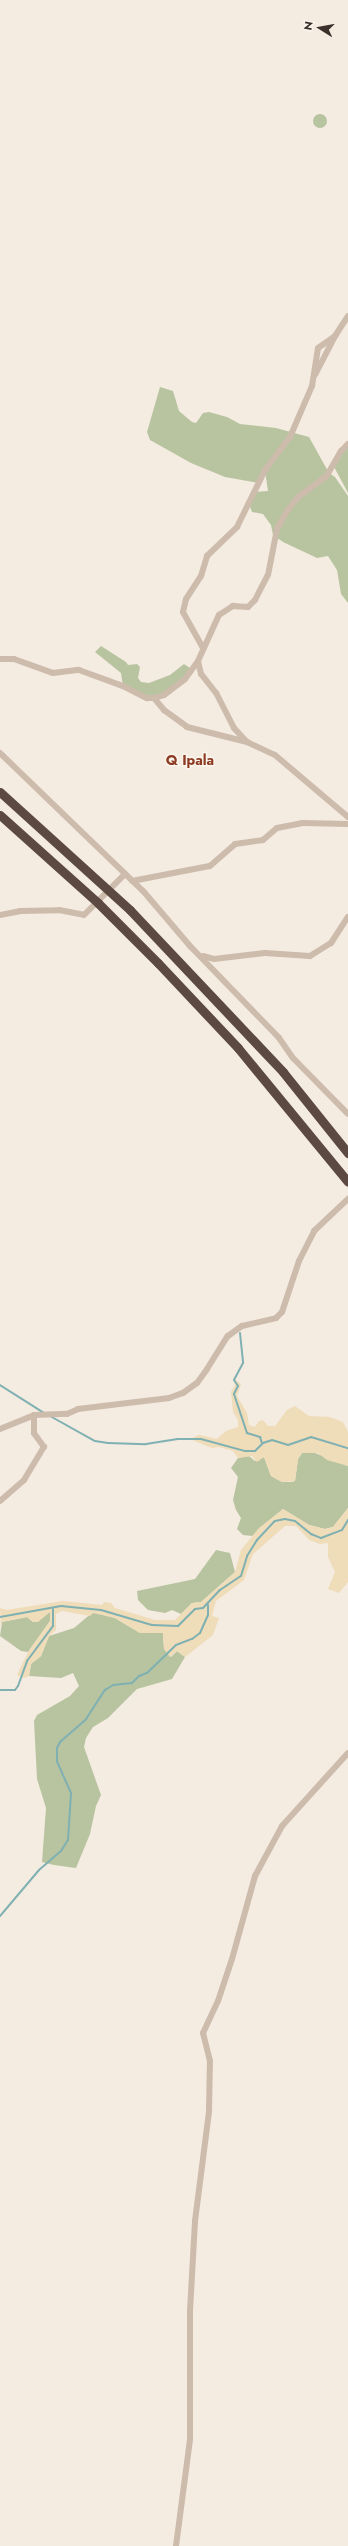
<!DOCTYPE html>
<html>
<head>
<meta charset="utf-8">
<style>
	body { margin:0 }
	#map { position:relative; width:348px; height:2546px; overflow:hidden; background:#f4ebe1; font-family:Jost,sans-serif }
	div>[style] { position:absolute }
	.green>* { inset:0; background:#b8c4a0 }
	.round { border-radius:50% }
	.sand>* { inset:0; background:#efdcb8 }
	.stream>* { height:2px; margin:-1px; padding:0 1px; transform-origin:1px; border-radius:1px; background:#7fb0b2 }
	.minor>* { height:6px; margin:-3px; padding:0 3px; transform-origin:3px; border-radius:3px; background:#cdbbac }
	.highway>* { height:9px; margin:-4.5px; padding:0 4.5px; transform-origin:4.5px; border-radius:4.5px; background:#5c4a42 }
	span { translate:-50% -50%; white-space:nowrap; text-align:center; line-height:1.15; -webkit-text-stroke:3px #fbf5ee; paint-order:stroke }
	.quarter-label { font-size:14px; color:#8c3b22; font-weight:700 }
	.north { position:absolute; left:300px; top:8px; width:40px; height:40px; -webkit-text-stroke:3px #fbf5ee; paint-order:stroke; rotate:281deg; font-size:11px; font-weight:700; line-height:16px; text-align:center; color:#3b302b }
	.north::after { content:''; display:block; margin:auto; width:14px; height:18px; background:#3b302b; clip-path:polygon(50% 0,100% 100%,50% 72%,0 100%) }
</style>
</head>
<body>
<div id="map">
	<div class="green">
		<i class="round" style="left:313px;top:114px;width:14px;height:14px"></i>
		<i style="clip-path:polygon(160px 387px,173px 391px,179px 411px,192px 422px,196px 423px,203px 413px,209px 412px,227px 417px,240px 424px,276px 428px,309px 437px,329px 473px,335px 477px,348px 496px,348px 603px,341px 594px,337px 570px,328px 556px,317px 558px,283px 542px,273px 535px,271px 525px,263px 514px,252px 512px,249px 504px,254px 492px,268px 491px,265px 471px,259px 483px,225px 477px,191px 463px,150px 440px,147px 432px)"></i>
		<i style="clip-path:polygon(348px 444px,348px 493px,333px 465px)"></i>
		<i style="clip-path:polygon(101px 646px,126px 662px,128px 665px,137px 664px,140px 667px,138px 678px,141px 682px,149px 683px,170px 675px,184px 664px,193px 670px,185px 679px,154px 698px,123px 686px,121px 673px,95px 652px)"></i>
		<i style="clip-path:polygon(310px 1451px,348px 1466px,348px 1508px,333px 1527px,325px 1529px,309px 1525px,283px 1509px,252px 1536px,243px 1535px,237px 1529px,241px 1518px,236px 1510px,233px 1500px,238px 1477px,231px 1468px,238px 1458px,249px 1456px,255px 1461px,264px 1457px,271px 1476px,282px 1482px,291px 1482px,295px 1481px,298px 1459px,302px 1453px)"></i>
		<i style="clip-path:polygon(216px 1550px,230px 1553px,235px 1572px,201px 1602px,192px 1603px,181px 1614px,172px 1610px,165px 1613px,148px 1610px,138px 1600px,137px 1591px,195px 1579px)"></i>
		<i style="clip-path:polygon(50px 1612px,50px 1621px,28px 1652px,21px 1651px,0 1636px,2px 1622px,27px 1617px,33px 1622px)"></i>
		<i style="clip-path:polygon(93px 1612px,115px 1618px,140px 1633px,163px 1633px,164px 1649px,171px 1657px,177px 1651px,185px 1657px,172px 1679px,137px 1689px,108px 1718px,93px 1727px,86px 1738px,84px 1747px,101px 1795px,96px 1806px,90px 1834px,76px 1868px,54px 1865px,42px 1862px,46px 1808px,37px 1779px,34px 1721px,37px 1715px,70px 1696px,79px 1686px,73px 1673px,61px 1678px,29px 1676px,31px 1664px,41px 1656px,49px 1636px,74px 1628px)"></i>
	</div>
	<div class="sand">
		<i style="clip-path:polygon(233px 1378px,241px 1384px,237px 1396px,247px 1413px,249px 1425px,255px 1427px,259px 1421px,263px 1420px,268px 1426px,275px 1426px,287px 1410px,295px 1406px,309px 1416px,330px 1417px,343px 1422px,348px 1432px,348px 1466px,327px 1460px,318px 1453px,302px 1453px,298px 1459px,295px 1481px,282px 1482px,271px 1476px,264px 1457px,257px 1462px,252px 1456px,238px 1458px,233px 1451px,219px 1447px,212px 1448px,190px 1439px,199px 1435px,217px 1439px,226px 1431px,238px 1427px,238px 1420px,233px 1412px,231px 1392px,235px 1385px)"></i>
		<i style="clip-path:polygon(348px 1508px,348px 1582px,339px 1593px,328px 1589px,335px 1572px,328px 1557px,328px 1543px,320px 1544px,309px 1540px,296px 1526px,285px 1526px,253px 1554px,244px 1580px,216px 1601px,212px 1616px,219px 1618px,213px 1635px,185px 1657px,177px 1651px,170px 1657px,164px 1649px,163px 1633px,140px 1633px,115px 1618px,93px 1613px,90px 1616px,62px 1611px,56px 1614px,56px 1630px,49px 1636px,41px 1656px,31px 1664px,29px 1676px,24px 1678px,17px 1675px,28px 1652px,50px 1621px,50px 1612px,38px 1622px,33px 1622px,27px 1617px,2px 1622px,1px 1627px,0 1608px,6px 1610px,63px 1601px,102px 1605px,104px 1602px,111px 1603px,115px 1608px,155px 1620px,175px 1620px,192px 1603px,201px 1602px,235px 1572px,241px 1550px,259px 1528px,283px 1509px,309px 1525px,325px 1529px,333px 1527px)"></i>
	</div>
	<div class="stream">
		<i style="left:240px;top:1333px;width:30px;rotate:84deg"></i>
		<i style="left:243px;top:1363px;width:19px;rotate:118deg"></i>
		<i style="left:234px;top:1380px;width:7px;rotate:56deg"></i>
		<i style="left:238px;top:1386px;width:9px;rotate:117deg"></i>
		<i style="left:234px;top:1394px;width:41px;rotate:71.6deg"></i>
		<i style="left:247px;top:1433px;width:14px;rotate:17deg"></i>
		<i style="left:260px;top:1437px;width:6px;rotate:72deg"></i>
		<i style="left:0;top:1385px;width:52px;rotate:32.5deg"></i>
		<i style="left:50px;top:1416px;width:51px;rotate:29.1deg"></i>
		<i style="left:95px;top:1441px;width:13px;rotate:9deg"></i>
		<i style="left:108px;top:1443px;width:38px;rotate:2deg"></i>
		<i style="left:146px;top:1444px;width:32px;rotate:-9deg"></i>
		<i style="left:178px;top:1439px;width:23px"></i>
		<i style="left:201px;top:1439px;width:46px;rotate:15.3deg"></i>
		<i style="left:245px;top:1451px;width:10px"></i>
		<i style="left:255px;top:1451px;width:11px;rotate:-45deg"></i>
		<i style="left:263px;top:1443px;width:9px;rotate:-18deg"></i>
		<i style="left:272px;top:1440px;width:17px;rotate:17deg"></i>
		<i style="left:288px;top:1445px;width:24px;rotate:-19deg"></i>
		<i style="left:311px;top:1437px;width:39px;rotate:17deg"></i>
		<i style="left:0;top:1617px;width:62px;rotate:-10.2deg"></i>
		<i style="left:61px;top:1606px;width:40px;rotate:5.7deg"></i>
		<i style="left:101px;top:1610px;width:53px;rotate:16.4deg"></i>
		<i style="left:152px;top:1625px;width:26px;rotate:2deg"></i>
		<i style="left:178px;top:1626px;width:24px;rotate:-45deg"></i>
		<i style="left:195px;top:1609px;width:8px;rotate:-7deg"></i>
		<i style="left:203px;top:1608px;width:25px;rotate:-47deg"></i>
		<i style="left:220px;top:1590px;width:25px;rotate:-34deg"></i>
		<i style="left:241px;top:1576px;width:21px;rotate:-73deg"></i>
		<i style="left:247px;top:1556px;width:19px;rotate:-58deg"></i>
		<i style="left:257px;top:1540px;width:26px;rotate:-47deg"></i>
		<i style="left:275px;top:1521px;width:10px;rotate:-11deg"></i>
		<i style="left:285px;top:1519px;width:10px;rotate:11deg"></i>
		<i style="left:295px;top:1521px;width:21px;rotate:39deg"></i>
		<i style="left:311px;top:1534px;width:11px;rotate:22deg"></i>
		<i style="left:321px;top:1538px;width:22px;rotate:-21deg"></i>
		<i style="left:342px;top:1530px;width:12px;rotate:-59deg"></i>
		<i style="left:0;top:1690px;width:15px"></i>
		<i style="left:15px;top:1690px;width:5px;rotate:-53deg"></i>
		<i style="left:18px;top:1686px;width:27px;rotate:-70deg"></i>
		<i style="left:27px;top:1661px;width:44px;rotate:-53.4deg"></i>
		<i style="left:53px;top:1626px;width:17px;rotate:-90deg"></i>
		<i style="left:0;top:1916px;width:60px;rotate:-49.7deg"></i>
		<i style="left:39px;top:1870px;width:29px;rotate:-41deg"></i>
		<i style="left:61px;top:1851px;width:13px;rotate:-58deg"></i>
		<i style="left:68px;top:1840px;width:47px;rotate:-86.3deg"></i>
		<i style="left:71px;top:1793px;width:35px;rotate:-114deg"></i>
		<i style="left:57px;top:1761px;width:13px;rotate:-90deg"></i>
		<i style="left:57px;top:1748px;width:7px;rotate:-63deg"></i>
		<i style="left:60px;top:1742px;width:35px;rotate:-41deg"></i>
		<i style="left:86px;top:1719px;width:35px;rotate:-57deg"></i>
		<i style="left:105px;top:1690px;width:9px;rotate:-32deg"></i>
		<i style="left:113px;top:1685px;width:19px;rotate:-6deg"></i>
		<i style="left:132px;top:1683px;width:10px;rotate:-45deg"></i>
		<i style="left:139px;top:1676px;width:9px;rotate:-21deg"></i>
		<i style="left:147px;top:1673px;width:40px;rotate:-44deg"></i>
		<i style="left:176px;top:1645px;width:17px;rotate:-21deg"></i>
		<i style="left:192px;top:1639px;width:10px;rotate:-37deg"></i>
		<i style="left:200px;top:1633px;width:20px;rotate:-66deg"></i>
		<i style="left:208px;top:1615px;width:10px;rotate:-90deg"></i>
	</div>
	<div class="minor">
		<i style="left:315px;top:375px;width:42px;rotate:-62.8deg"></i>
		<i style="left:203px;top:648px;width:41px;rotate:-119.1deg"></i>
		<i style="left:183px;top:612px;width:13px;rotate:-77deg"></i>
		<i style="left:186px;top:599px;width:27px;rotate:-57deg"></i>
		<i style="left:201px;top:576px;width:21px;rotate:-73deg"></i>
		<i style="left:207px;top:556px;width:42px;rotate:-44deg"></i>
		<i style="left:237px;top:527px;width:64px;rotate:-63.8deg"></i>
		<i style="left:265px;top:470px;width:41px;rotate:-52.9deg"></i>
		<i style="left:290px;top:437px;width:56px;rotate:-66.7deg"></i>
		<i style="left:312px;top:386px;width:38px;rotate:-81deg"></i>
		<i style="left:318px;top:348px;width:21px;rotate:-35deg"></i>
		<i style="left:335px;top:336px;width:24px;rotate:-57deg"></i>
		<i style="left:0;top:659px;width:14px"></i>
		<i style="left:14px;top:659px;width:41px;rotate:19.7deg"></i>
		<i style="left:53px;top:673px;width:26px;rotate:-7deg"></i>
		<i style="left:79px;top:670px;width:47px;rotate:20deg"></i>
		<i style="left:123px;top:686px;width:27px;rotate:27deg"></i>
		<i style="left:147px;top:698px;width:7px"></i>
		<i style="left:154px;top:698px;width:16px;rotate:50deg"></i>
		<i style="left:164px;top:710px;width:29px;rotate:36deg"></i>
		<i style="left:187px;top:727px;width:62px;rotate:14deg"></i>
		<i style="left:247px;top:742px;width:31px;rotate:25deg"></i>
		<i style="left:275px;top:755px;width:96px;rotate:40.3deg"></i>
		<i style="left:154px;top:698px;width:10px;rotate:-17deg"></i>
		<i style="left:164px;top:695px;width:26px;rotate:-37deg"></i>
		<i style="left:185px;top:679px;width:22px;rotate:-54deg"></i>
		<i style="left:247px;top:742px;width:19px;rotate:-133deg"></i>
		<i style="left:234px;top:728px;width:39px;rotate:-117deg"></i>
		<i style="left:216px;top:693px;width:24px;rotate:-128deg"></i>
		<i style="left:201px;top:674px;width:13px;rotate:-103deg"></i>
		<i style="left:198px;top:661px;width:51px;rotate:-65.5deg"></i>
		<i style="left:219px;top:615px;width:17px;rotate:-33deg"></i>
		<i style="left:233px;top:606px;width:15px;rotate:4deg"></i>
		<i style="left:248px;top:607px;width:10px;rotate:-45deg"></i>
		<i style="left:255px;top:600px;width:28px;rotate:-63deg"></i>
		<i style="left:268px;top:575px;width:47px;rotate:-78.9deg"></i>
		<i style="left:277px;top:529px;width:21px;rotate:-61deg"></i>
		<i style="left:287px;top:511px;width:18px;rotate:-52deg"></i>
		<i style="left:298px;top:497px;width:34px;rotate:-36deg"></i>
		<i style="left:326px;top:477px;width:30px;rotate:-60deg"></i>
		<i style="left:341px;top:451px;width:10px;rotate:-45deg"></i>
		<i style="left:0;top:753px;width:200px;rotate:44deg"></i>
		<i style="left:144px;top:892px;width:71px;rotate:49.6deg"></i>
		<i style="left:190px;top:946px;width:128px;rotate:45.9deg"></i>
		<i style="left:279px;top:1038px;width:24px;rotate:55deg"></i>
		<i style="left:293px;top:1058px;width:78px;rotate:45.5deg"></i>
		<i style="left:132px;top:881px;width:79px;rotate:-10.9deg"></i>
		<i style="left:210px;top:866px;width:33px;rotate:-41deg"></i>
		<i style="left:235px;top:844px;width:28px;rotate:-8deg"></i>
		<i style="left:263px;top:840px;width:18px;rotate:-41deg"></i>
		<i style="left:277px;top:828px;width:26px;rotate:-11deg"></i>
		<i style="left:303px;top:823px;width:45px;rotate:1.3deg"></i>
		<i style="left:0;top:915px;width:20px;rotate:-11deg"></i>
		<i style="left:20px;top:911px;width:39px;rotate:-1deg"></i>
		<i style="left:59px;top:910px;width:25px;rotate:11deg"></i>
		<i style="left:84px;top:915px;width:58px;rotate:-45deg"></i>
		<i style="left:203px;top:956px;width:11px;rotate:15deg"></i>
		<i style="left:214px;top:959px;width:51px;rotate:-6.7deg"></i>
		<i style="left:265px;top:953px;width:45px;rotate:3.8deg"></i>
		<i style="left:310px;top:956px;width:25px;rotate:-32deg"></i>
		<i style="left:331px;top:943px;width:31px;rotate:-57deg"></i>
		<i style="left:0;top:1429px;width:37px;rotate:-22deg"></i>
		<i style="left:34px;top:1415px;width:33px;rotate:-2deg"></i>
		<i style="left:67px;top:1414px;width:12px;rotate:-24deg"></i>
		<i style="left:78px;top:1409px;width:92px;rotate:-6.9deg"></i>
		<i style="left:169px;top:1398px;width:15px;rotate:-20deg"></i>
		<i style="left:183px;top:1393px;width:17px;rotate:-36deg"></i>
		<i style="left:197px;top:1383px;width:17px;rotate:-54deg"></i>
		<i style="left:207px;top:1369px;width:39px;rotate:-58deg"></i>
		<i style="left:228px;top:1336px;width:17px;rotate:-36deg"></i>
		<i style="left:242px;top:1326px;width:35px;rotate:-13deg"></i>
		<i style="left:276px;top:1318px;width:8px;rotate:-45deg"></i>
		<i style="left:282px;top:1312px;width:54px;rotate:-71.6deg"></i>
		<i style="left:299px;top:1261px;width:34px;rotate:-63deg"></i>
		<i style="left:314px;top:1231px;width:47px;rotate:-43.3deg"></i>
		<i style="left:0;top:1501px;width:32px;rotate:-41deg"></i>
		<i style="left:24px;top:1480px;width:39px;rotate:-59deg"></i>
		<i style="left:44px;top:1447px;width:17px;rotate:-126deg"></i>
		<i style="left:34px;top:1433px;width:18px;rotate:-90deg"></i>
		<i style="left:176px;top:2546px;width:108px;rotate:-82.5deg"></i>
		<i style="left:190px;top:2439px;width:128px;rotate:-90deg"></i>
		<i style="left:190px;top:2311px;width:90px;rotate:-86.8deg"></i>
		<i style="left:195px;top:2221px;width:111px;rotate:-82.7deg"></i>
		<i style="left:209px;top:2111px;width:50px;rotate:-88.9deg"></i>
		<i style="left:210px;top:2061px;width:29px;rotate:-104deg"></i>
		<i style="left:203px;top:2033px;width:35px;rotate:-65deg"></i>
		<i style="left:218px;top:2001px;width:44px;rotate:-71.6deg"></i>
		<i style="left:232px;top:1959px;width:86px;rotate:-74.5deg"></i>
		<i style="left:255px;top:1876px;width:57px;rotate:-61.6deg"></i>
		<i style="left:282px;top:1826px;width:98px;rotate:-47.9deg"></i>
	</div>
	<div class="highway">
		<i style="left:0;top:792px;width:176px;rotate:42.2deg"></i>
		<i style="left:130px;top:910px;width:223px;rotate:46.6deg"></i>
		<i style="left:283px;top:1072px;width:104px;rotate:51.3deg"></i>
		<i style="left:0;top:815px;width:132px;rotate:41.9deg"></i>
		<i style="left:98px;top:903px;width:85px;rotate:45deg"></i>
		<i style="left:158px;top:963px;width:117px;rotate:46.7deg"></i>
		<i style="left:238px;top:1048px;width:173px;rotate:50.6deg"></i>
	</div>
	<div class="quarter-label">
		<span style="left:190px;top:760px">Q Ipala</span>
	</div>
	<div class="north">N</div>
</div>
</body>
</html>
